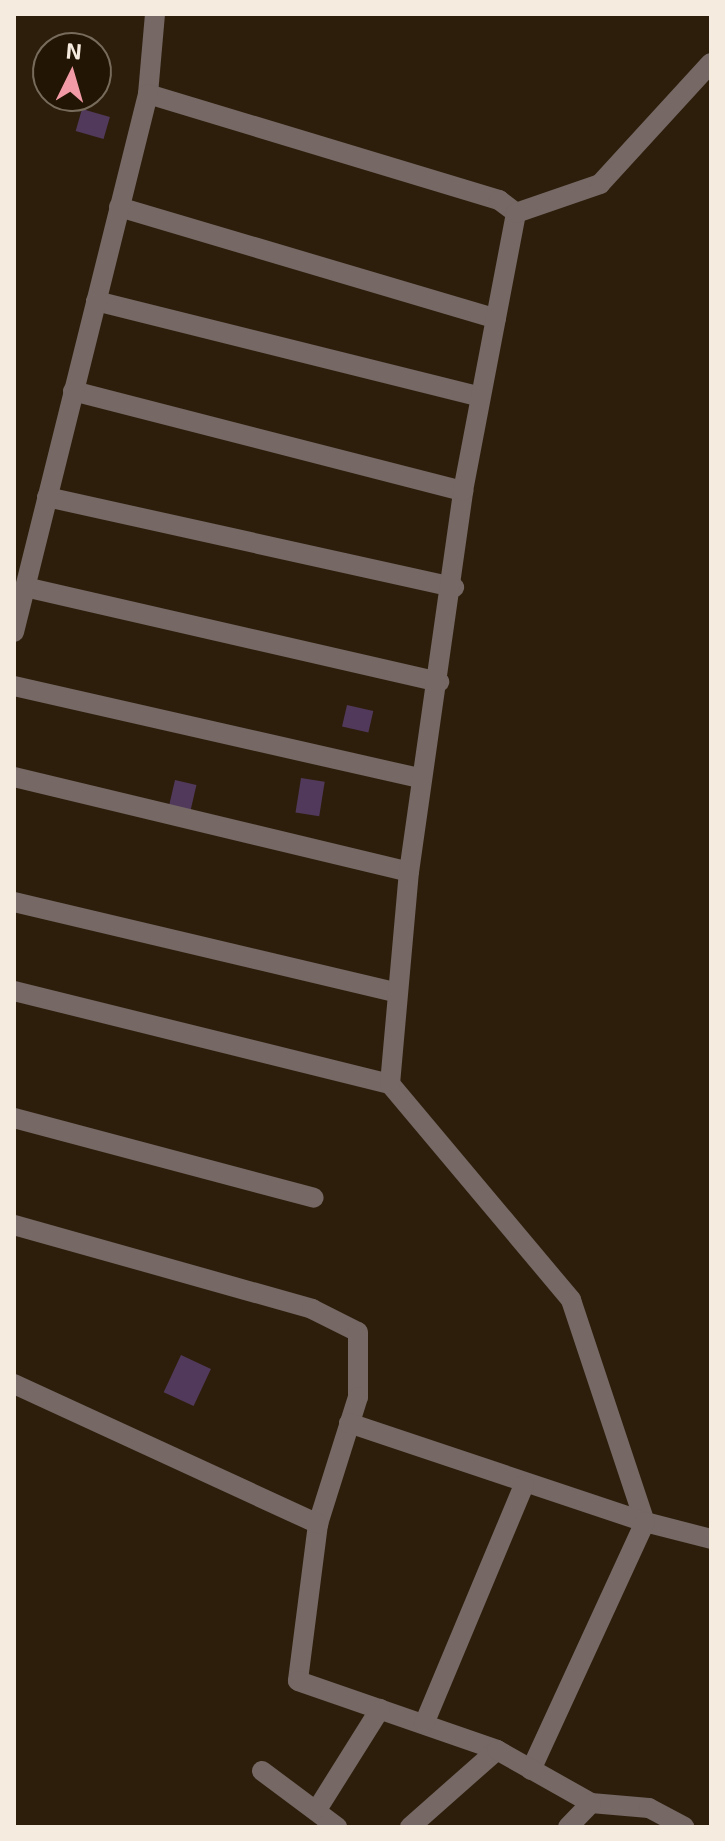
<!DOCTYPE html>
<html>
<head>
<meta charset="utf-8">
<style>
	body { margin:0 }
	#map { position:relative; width:725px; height:1841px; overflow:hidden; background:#2d1e0b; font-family:"Exo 2",sans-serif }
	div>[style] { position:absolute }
	.building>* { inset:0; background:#50395b; transform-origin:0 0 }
	.minor>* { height:20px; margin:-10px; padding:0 10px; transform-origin:10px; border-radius:10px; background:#756865 }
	span { translate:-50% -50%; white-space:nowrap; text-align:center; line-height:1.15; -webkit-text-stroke:6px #231503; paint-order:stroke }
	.frame { position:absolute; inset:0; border:16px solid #f5ebdf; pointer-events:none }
	.north { position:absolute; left:32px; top:32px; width:80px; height:80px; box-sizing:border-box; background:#231503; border:2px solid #776b5b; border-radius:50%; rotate:5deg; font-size:22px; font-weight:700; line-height:32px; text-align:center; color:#f5ebdf }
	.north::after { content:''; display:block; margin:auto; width:28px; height:36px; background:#f39aa7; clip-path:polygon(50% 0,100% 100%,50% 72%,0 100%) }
</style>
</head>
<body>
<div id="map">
	<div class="building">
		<i style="left:82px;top:109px;width:29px;height:23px;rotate:16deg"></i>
		<i style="left:347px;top:705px;width:27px;height:22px;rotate:13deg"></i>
		<i style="left:301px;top:778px;width:24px;height:35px;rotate:9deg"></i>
		<i style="left:175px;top:780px;width:22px;height:30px;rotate:13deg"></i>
		<i style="left:181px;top:1355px;width:33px;height:41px;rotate:25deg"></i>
	</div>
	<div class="minor">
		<i style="left:155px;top:14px;width:80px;rotate:95deg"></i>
		<i style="left:148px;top:94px;width:367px;rotate:16.8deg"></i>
		<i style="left:499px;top:200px;width:21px;rotate:37deg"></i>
		<i style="left:119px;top:207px;width:393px;rotate:16.5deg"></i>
		<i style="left:96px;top:301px;width:394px;rotate:14deg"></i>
		<i style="left:73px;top:391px;width:403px;rotate:14.4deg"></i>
		<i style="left:47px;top:497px;width:417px;rotate:12.5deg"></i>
		<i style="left:25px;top:587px;width:425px;rotate:12.9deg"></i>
		<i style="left:14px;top:632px;width:554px;rotate:-76.01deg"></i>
		<i style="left:14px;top:686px;width:418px;rotate:12.8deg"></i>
		<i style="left:14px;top:777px;width:406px;rotate:13.5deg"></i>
		<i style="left:14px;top:902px;width:392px;rotate:13.3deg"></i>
		<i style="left:14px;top:991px;width:387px;rotate:13.9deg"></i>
		<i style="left:390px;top:1084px;width:282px;rotate:50deg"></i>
		<i style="left:571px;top:1300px;width:234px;rotate:71.6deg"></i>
		<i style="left:645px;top:1522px;width:68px;rotate:14.4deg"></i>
		<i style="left:390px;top:1084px;width:213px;rotate:-84.9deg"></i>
		<i style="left:409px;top:872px;width:385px;rotate:-81.9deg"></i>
		<i style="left:463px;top:491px;width:283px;rotate:-79.2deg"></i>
		<i style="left:516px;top:213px;width:89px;rotate:-19deg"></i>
		<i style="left:600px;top:184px;width:164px;rotate:-47.5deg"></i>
		<i style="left:14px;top:1118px;width:310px;rotate:14.9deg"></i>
		<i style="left:14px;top:1225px;width:310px;rotate:15.7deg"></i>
		<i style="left:312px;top:1309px;width:51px;rotate:26.6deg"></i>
		<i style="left:358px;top:1332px;width:65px;rotate:90deg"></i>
		<i style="left:358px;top:1397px;width:133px;rotate:107.5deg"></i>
		<i style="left:318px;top:1524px;width:158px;rotate:97.3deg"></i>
		<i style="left:298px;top:1681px;width:211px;rotate:19.1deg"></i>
		<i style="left:14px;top:1384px;width:335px;rotate:24.7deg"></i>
		<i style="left:349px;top:1423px;width:312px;rotate:18.5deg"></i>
		<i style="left:645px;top:1522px;width:273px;rotate:114.7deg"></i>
		<i style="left:424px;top:1724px;width:259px;rotate:-67.3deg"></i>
		<i style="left:262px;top:1771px;width:94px;rotate:36.7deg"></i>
		<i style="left:318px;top:1808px;width:117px;rotate:-57.9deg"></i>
		<i style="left:410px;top:1827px;width:116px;rotate:-41.5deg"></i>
		<i style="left:497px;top:1750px;width:108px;rotate:29.4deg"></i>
		<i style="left:591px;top:1803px;width:58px;rotate:4.9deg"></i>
		<i style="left:649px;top:1808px;width:40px;rotate:28deg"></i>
		<i style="left:568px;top:1827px;width:33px;rotate:-46deg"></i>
	</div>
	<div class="frame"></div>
	<div class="north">N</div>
</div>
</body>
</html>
